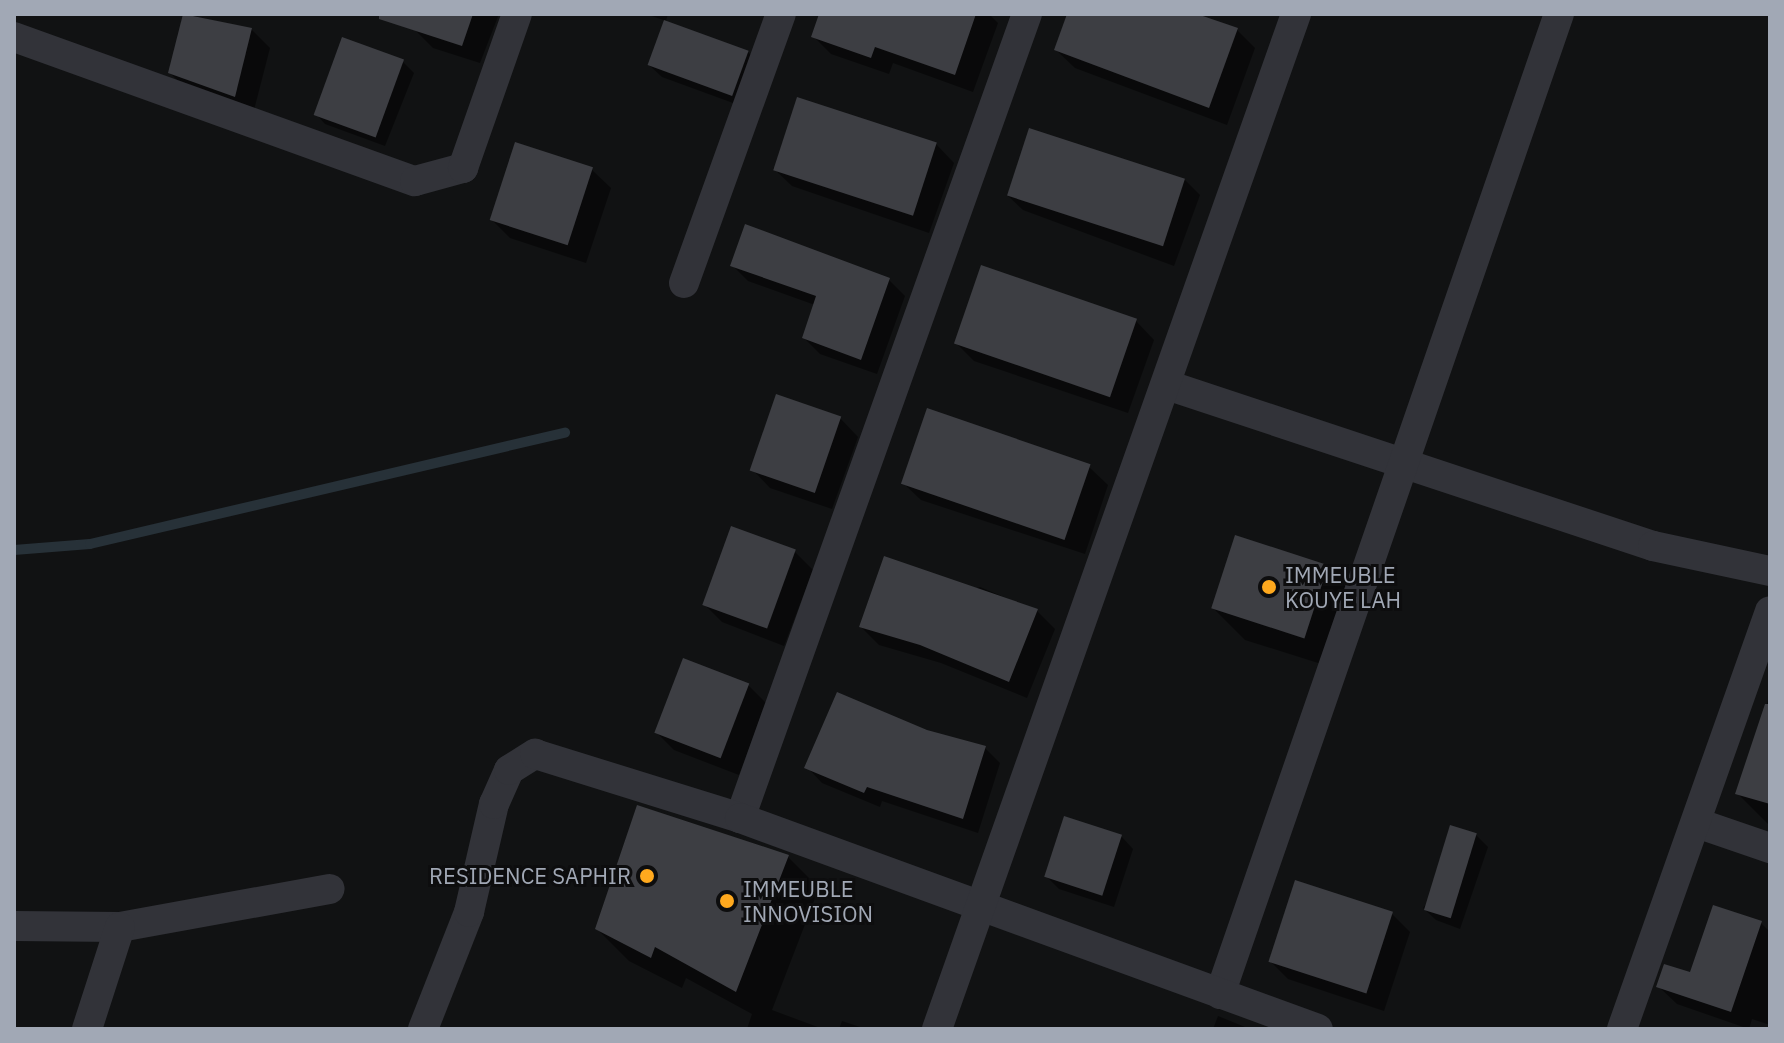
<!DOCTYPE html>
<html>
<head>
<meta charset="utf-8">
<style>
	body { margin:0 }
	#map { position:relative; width:1784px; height:1043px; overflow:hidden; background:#111213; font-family:"IBM Plex Sans",sans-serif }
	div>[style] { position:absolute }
	.shadow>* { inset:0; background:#0007 }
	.stream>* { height:10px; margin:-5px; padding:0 5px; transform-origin:5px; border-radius:5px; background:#273138 }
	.building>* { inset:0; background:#3d3e43; transform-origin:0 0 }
	.minor>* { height:30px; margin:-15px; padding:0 15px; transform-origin:15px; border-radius:15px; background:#323339 }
	.dots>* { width:22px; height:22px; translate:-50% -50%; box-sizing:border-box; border:4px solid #0d0d0e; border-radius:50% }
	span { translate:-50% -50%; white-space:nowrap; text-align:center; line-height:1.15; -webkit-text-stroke:6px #0d0d0e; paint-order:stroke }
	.poi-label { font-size:22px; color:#a1a8b5 }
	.left { translate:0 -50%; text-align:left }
	.right { translate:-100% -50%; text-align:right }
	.frame { position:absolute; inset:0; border:16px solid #a1a8b5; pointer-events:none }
</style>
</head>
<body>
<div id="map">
	<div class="shadow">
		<i style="clip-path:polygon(185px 14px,251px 29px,270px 48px,253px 114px,188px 91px,170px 73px)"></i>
		<i style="clip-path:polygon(420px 14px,499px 14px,480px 63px,433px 48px,415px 30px)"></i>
		<i style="clip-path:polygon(646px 14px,668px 14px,666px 21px)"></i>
		<i style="clip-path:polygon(821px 14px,989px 14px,998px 23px,973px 92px,893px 63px,889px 74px,831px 54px,813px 36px)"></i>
		<i style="clip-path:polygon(1069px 14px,1190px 14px,1237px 30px,1255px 48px,1227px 125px,1075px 68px,1056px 50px)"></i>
		<i style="clip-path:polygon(748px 52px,760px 65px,744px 107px,662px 77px,649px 65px)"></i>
		<i style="clip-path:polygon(403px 62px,414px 73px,385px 146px,325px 124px,315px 113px)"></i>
		<i style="clip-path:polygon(880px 124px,936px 144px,954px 163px,929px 233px,792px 186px,773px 168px)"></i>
		<i style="clip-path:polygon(592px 170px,611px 188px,586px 263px,510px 238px,492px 220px)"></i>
		<i style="clip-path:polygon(1184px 179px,1200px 195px,1174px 266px,1023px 210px,1007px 195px)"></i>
		<i style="clip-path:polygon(732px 265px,889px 280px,905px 296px,877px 374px,820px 354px,804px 338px,815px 305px,748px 281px)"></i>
		<i style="clip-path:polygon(1136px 321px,1154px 340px,1128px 413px,974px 361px,956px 343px)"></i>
		<i style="clip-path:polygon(928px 411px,1089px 467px,1108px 485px,1085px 554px,921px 500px,902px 482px)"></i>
		<i style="clip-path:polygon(840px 418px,858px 437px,832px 509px,770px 488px,752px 469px)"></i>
		<i style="clip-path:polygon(794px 551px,813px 570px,784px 646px,722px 622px,704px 604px)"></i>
		<i style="clip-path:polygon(1327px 568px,1359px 600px,1334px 668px,1245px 640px,1213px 608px)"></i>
		<i style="clip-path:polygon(980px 587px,1037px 611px,1055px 629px,1027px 698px,941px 663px,879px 645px,861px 627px)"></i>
		<i style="clip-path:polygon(748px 685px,766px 703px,739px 775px,674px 750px,656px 732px)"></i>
		<i style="clip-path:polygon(1770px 694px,1770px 826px,1738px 794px)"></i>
		<i style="clip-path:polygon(926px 732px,985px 748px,1000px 763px,978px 833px,882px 801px,880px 807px,822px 783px,807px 767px)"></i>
		<i style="clip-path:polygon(1476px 835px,1488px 847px,1460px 929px,1436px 920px,1423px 908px)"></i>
		<i style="clip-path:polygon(1121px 836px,1133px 849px,1114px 907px,1059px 889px,1047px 877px)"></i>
		<i style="clip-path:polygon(788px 857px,819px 888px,772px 1010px,823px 1029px,747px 1029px,752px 1014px,686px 978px,682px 988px,629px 961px,597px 929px)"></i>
		<i style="clip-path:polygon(1392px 914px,1410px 932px,1384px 1011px,1288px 979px,1270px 961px)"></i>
		<i style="clip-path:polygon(1761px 923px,1770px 932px,1770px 1025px,1752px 1019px,1749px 1029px,1677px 1004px,1658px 986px,1691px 975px)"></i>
		<i style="clip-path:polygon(1218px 1016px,1250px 1029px,1213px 1029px)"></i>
		<i style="clip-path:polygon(842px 1021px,866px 1029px,839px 1029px)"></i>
	</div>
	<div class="stream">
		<i style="left:14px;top:550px;width:76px;rotate:-4.5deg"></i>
		<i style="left:90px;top:544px;width:488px;rotate:-13.2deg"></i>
	</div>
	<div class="building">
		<i style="clip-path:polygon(183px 14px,252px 28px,235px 97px,168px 73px)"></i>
		<i style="clip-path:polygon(379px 14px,473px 14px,462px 46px,379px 19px)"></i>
		<i style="clip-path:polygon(819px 14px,976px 14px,955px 75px,875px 47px,871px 58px,811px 37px)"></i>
		<i style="clip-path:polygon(1067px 14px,1197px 14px,1238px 28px,1209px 108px,1054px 50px)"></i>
		<i style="left:664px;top:20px;width:90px;height:48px;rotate:20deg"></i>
		<i style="left:342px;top:37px;width:66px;height:83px;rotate:20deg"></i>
		<i style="left:797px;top:97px;width:147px;height:77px;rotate:18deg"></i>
		<i style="left:1029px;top:128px;width:164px;height:71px;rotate:18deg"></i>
		<i style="left:515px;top:142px;width:82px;height:82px;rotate:18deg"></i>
		<i style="clip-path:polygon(745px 224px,890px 278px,861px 360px,802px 338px,816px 296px,730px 266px)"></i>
		<i style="left:981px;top:265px;width:165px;height:83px;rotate:19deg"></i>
		<i style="left:776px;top:394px;width:69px;height:81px;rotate:19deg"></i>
		<i style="left:927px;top:408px;width:173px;height:80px;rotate:19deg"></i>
		<i style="left:731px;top:526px;width:69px;height:84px;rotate:20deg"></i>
		<i style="left:1235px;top:535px;width:98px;height:77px;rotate:18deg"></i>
		<i style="clip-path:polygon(884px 556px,1038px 609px,1009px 682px,920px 645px,859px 627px)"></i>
		<i style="left:683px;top:658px;width:71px;height:80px;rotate:21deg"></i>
		<i style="clip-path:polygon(837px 692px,927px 730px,986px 746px,963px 819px,867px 787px,864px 793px,804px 768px)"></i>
		<i style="clip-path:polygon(1765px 704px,1770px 704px,1770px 804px,1735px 794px)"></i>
		<i style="clip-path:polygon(637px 805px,789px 855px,736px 992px,655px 947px,651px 958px,595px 929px)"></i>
		<i style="left:1064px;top:816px;width:61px;height:64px;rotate:18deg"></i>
		<i style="left:1450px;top:825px;width:28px;height:89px;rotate:17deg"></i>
		<i style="left:1295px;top:880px;width:103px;height:86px;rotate:18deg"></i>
		<i style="clip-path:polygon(1713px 905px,1762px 921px,1731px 1012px,1656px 987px,1664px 964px,1690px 972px)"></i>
	</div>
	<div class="minor">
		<i style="left:14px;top:37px;width:426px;rotate:19.8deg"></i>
		<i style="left:415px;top:181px;width:50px;rotate:-15.2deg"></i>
		<i style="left:463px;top:168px;width:163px;rotate:-70.7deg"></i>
		<i style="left:684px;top:283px;width:286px;rotate:-70.2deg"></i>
		<i style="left:1167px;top:385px;width:512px;rotate:18.33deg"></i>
		<i style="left:1653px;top:546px;width:120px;rotate:12.1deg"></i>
		<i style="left:740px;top:818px;width:854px;rotate:-70.36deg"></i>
		<i style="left:1697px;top:823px;width:77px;rotate:18.9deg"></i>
		<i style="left:14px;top:926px;width:106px;rotate:0.5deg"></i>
		<i style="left:120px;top:927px;width:213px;rotate:-10.3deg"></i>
		<i style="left:1220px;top:994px;width:1037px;rotate:-70.92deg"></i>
		<i style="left:87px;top:1029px;width:107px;rotate:-72.1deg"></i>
		<i style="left:423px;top:1029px;width:126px;rotate:-68.5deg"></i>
		<i style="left:469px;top:912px;width:111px;rotate:-77deg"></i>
		<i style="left:494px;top:804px;width:37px;rotate:-66deg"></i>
		<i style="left:509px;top:770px;width:31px;rotate:-32deg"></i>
		<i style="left:535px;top:754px;width:215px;rotate:17.3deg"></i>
		<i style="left:740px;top:818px;width:615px;rotate:20.05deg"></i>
		<i style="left:937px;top:1029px;width:1077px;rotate:-70.52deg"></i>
		<i style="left:1622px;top:1029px;width:443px;rotate:-70.5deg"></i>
	</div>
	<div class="dots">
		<i style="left:1269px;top:587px;background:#ffa91e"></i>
		<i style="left:647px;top:876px;background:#ffa91e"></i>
		<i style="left:727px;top:901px;background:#ffa91e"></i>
	</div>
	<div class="poi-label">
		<span class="left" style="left:1285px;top:587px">IMMEUBLE<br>KOUYE LAH</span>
		<span class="right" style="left:631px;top:876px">RESIDENCE SAPHIR</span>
		<span class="left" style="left:743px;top:901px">IMMEUBLE<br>INNOVISION</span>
	</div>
	<div class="frame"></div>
</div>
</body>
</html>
